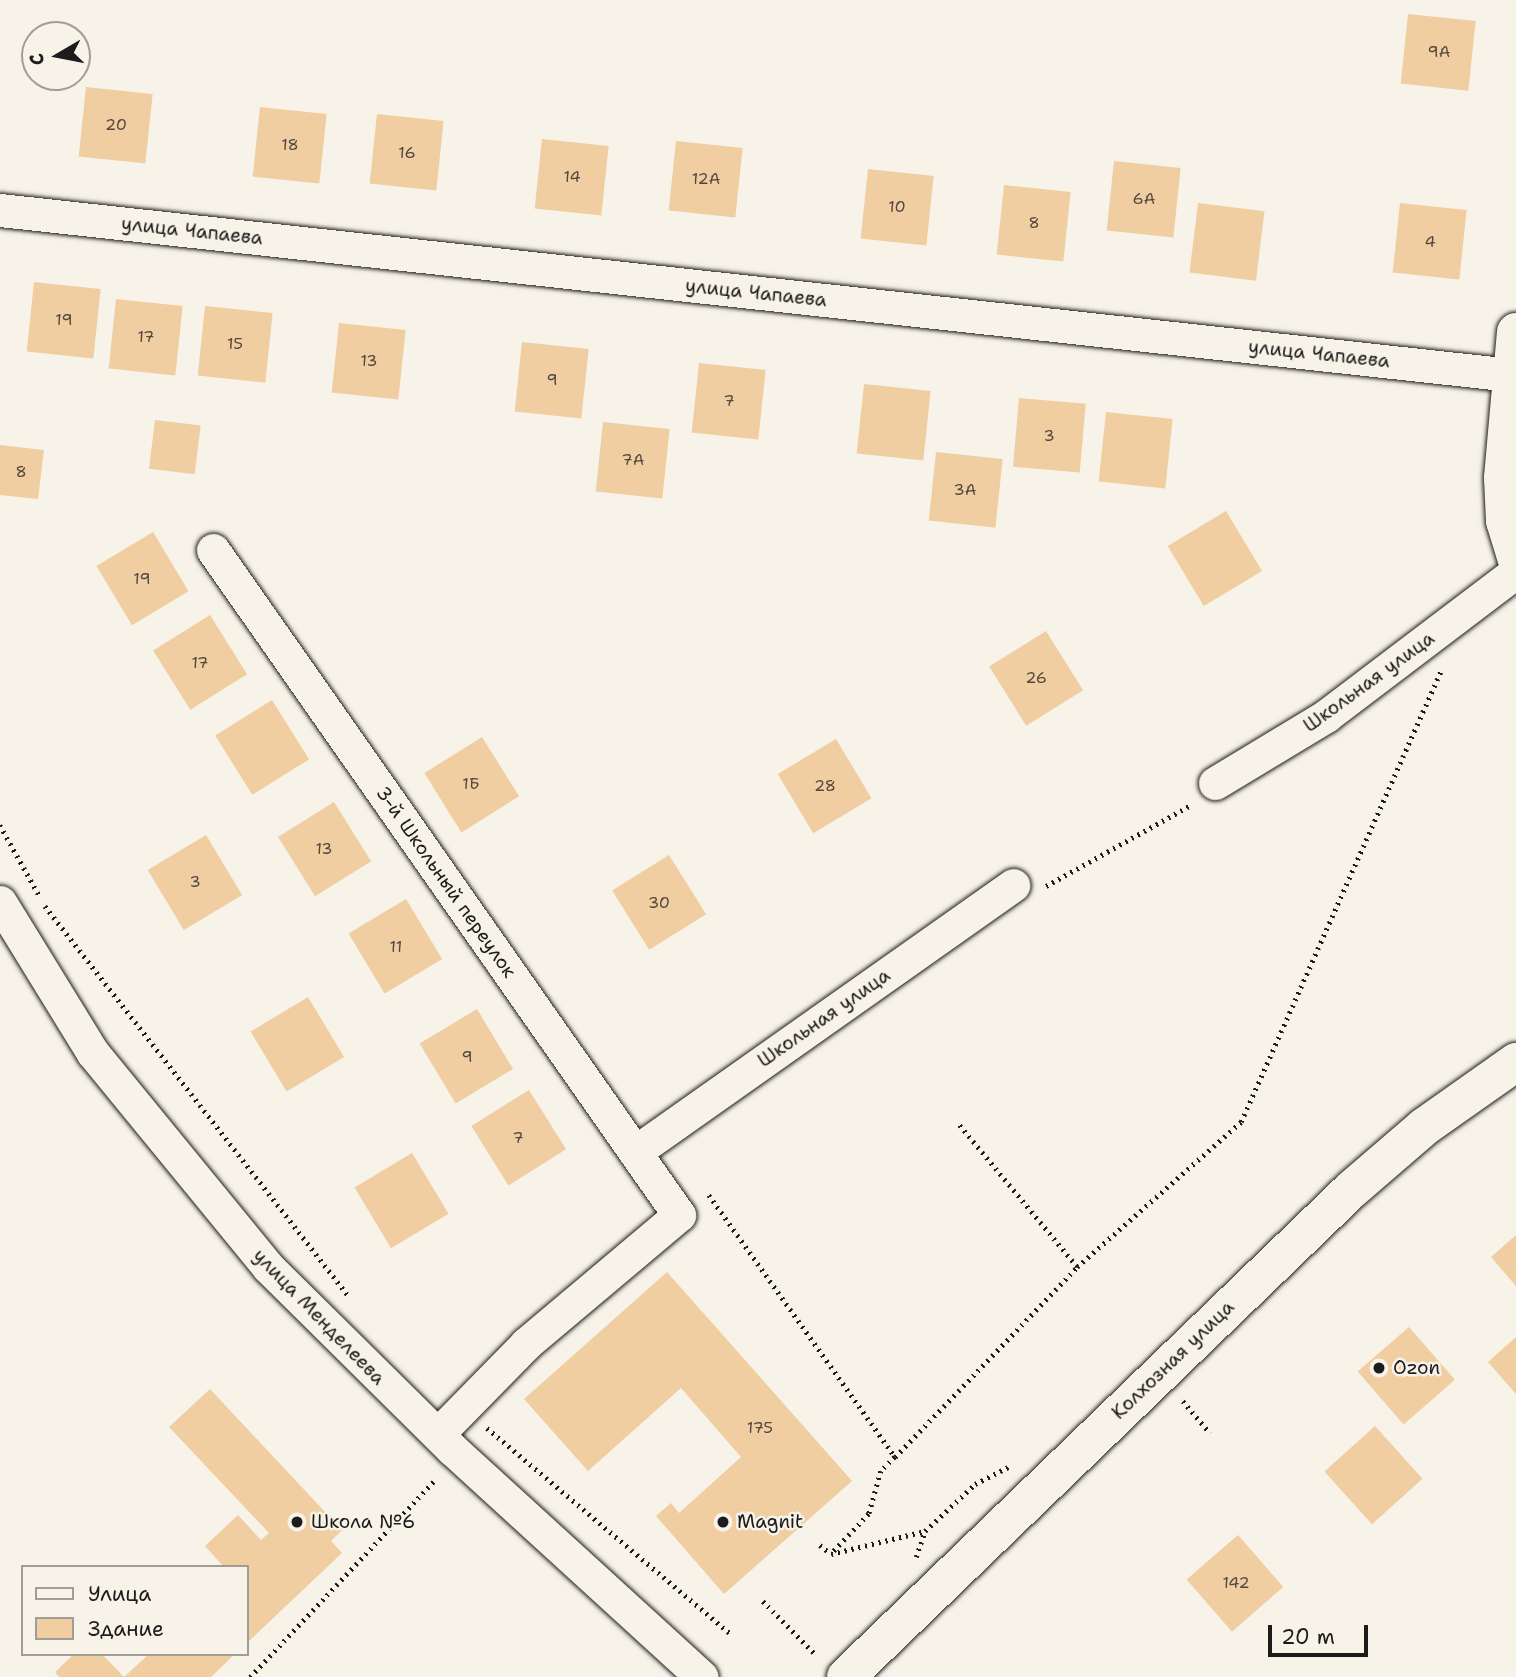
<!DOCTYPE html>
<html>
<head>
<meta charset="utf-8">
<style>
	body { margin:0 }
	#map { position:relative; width:1516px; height:1677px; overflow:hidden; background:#f7f3e8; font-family:"Shantell Sans",sans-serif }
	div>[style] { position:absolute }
	.building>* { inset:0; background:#f1cda2; transform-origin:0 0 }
	.path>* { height:4.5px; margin-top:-2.25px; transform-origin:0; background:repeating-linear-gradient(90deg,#1c1c1c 0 2px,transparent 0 7px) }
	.roads { filter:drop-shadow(0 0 2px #1c1c1c) drop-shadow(0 0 2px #1c1c1c) }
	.street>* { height:33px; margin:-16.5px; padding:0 16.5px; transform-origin:16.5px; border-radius:16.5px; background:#f7f3e8 }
	.secondary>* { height:38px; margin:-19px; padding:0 19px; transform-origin:19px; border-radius:19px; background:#f7f3e8 }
	.dots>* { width:19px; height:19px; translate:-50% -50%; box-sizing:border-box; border:4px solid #f7f3e8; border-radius:50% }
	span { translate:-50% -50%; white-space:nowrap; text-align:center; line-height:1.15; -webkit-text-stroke:5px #f7f3e8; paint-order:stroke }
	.number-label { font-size:16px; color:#51483e }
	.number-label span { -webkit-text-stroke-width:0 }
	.street-label { font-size:19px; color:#1c1c1c }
	.poi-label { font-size:19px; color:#1c1c1c }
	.left { translate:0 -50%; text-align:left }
	.legend { position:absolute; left:21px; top:1565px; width:228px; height:91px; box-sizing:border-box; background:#f7f3e8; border:2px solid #9f9d96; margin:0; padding:9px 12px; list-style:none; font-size:21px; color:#1c1c1c }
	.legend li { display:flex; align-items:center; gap:14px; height:35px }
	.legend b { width:35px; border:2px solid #9f9d96 }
	.north { position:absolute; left:21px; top:21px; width:70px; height:70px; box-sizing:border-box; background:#f7f3e8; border:2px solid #9f9d96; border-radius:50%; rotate:260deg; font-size:19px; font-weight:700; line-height:28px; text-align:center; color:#1c1c1c }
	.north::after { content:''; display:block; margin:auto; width:24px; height:32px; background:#1c1c1c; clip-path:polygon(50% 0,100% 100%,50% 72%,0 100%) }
	.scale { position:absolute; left:1268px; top:1625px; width:100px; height:32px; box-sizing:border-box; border:4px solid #1c1c1c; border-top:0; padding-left:9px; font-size:21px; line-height:24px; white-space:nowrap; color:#1c1c1c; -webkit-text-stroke:5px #f7f3e8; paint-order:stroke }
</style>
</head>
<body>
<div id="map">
	<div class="building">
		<i style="left:1408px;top:14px;width:68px;height:70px;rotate:6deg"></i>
		<i style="left:86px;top:87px;width:67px;height:70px;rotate:6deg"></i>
		<i style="left:260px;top:107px;width:67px;height:70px;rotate:6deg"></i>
		<i style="left:377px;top:114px;width:67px;height:70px;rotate:6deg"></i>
		<i style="left:542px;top:139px;width:67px;height:70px;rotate:6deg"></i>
		<i style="left:676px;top:141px;width:67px;height:70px;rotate:6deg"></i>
		<i style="left:1114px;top:161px;width:67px;height:70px;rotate:6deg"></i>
		<i style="left:868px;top:169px;width:66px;height:70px;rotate:6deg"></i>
		<i style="left:1004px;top:185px;width:67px;height:70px;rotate:6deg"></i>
		<i style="left:1198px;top:203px;width:67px;height:70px;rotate:7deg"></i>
		<i style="left:1400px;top:203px;width:67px;height:70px;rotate:6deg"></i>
		<i style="left:34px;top:282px;width:67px;height:70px;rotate:6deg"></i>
		<i style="left:116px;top:299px;width:67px;height:70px;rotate:6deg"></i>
		<i style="left:205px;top:306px;width:68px;height:70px;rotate:6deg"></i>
		<i style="left:339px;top:323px;width:67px;height:70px;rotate:6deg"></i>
		<i style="left:522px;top:342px;width:67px;height:70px;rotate:6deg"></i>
		<i style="left:699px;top:363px;width:67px;height:70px;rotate:6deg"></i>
		<i style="left:864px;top:384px;width:67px;height:70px;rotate:6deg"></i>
		<i style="left:1019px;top:398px;width:67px;height:69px;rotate:5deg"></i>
		<i style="left:1106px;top:412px;width:67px;height:70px;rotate:6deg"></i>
		<i style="left:155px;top:420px;width:46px;height:49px;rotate:7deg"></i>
		<i style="left:603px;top:422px;width:67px;height:70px;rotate:6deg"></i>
		<i style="clip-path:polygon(0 445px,44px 450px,38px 499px,0 495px)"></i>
		<i style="left:936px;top:452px;width:67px;height:69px;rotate:6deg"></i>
		<i style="left:1226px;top:511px;width:70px;height:68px;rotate:59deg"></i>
		<i style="left:153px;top:532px;width:69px;height:66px;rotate:59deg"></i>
		<i style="left:210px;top:615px;width:70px;height:67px;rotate:58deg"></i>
		<i style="left:1046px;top:631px;width:70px;height:67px;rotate:58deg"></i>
		<i style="left:272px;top:700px;width:70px;height:67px;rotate:58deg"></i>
		<i style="left:482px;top:737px;width:70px;height:68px;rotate:58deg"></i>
		<i style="left:836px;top:739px;width:69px;height:68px;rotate:59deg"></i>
		<i style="left:334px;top:802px;width:70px;height:66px;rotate:58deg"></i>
		<i style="left:206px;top:835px;width:70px;height:68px;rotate:59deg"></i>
		<i style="left:669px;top:855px;width:70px;height:67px;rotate:58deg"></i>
		<i style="left:406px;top:899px;width:70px;height:67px;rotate:59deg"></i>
		<i style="left:308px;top:997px;width:70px;height:67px;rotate:59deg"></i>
		<i style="left:477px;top:1009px;width:70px;height:67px;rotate:59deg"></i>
		<i style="left:529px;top:1090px;width:70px;height:68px;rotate:58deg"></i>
		<i style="left:412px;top:1153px;width:71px;height:67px;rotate:59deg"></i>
		<i style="clip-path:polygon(1516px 1235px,1516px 1286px,1491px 1257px)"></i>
		<i style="clip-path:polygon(667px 1272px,852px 1481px,724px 1594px,656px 1516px,671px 1503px,679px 1513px,741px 1457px,681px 1388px,588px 1471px,524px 1399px)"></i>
		<i style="left:1409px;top:1327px;width:70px;height:68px;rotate:49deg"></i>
		<i style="clip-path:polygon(1516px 1337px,1516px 1394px,1488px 1362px)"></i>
		<i style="clip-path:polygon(210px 1389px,342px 1530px,331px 1541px,342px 1553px,247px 1643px,247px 1567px,224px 1567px,205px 1546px,238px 1515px,261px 1540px,269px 1533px,169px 1427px)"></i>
		<i style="left:1375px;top:1426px;width:71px;height:68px;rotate:48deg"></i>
		<i style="left:1238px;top:1535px;width:69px;height:68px;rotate:49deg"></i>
		<i style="clip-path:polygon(74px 1654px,102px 1654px,124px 1677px,59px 1677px,55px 1672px)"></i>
		<i style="clip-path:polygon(149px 1654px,235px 1654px,211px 1677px,124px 1677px)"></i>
	</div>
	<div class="path">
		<i style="left:0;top:825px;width:80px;rotate:60.9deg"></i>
		<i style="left:1046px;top:886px;width:166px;rotate:-29.2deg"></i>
		<i style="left:45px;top:906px;width:495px;rotate:52.1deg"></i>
		<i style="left:709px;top:1195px;width:321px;rotate:54.6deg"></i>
		<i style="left:895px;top:1457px;width:20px;rotate:135deg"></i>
		<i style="left:881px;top:1471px;width:45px;rotate:105.6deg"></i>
		<i style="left:869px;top:1514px;width:55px;rotate:133.5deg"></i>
		<i style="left:1077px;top:1267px;width:219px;rotate:-41.5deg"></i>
		<i style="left:1241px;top:1122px;width:493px;rotate:-66.1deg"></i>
		<i style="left:1183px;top:1401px;width:42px;rotate:49.8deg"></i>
		<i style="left:487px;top:1428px;width:318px;rotate:40.2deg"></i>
		<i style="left:895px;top:1457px;width:263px;rotate:-46.2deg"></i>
		<i style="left:1077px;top:1267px;width:185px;rotate:-129.7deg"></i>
		<i style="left:820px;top:1545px;width:14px;rotate:39deg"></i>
		<i style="left:831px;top:1554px;width:97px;rotate:-13.7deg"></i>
		<i style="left:916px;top:1557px;width:28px;rotate:-71deg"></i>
		<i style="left:925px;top:1531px;width:69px;rotate:-43.2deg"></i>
		<i style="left:975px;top:1484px;width:39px;rotate:-27deg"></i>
		<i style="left:763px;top:1601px;width:77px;rotate:45.5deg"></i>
		<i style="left:250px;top:1677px;width:272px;rotate:-46.8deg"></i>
	</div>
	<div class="roads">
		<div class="street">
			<i style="left:0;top:210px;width:1520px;rotate:6.23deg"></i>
			<i style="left:213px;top:550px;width:812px;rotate:54.98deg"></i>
			<i style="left:679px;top:1215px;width:200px;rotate:139.9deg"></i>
			<i style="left:526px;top:1344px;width:126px;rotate:134.4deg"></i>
			<i style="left:1215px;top:783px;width:130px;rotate:-31.1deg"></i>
			<i style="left:1326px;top:716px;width:238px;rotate:-37.2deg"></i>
			<i style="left:0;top:902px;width:177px;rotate:58.4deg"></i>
			<i style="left:93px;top:1053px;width:276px;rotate:50.7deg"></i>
			<i style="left:268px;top:1267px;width:259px;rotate:44.7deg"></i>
			<i style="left:452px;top:1449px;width:338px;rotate:42.4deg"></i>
			<i style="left:635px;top:1152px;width:463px;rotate:-35.2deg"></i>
		</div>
		<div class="secondary">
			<i style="left:1516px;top:332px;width:147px;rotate:95.1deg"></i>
			<i style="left:1503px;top:478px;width:43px;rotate:87.3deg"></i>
			<i style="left:1505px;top:521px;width:39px;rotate:73deg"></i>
			<i style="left:846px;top:1677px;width:702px;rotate:-43.96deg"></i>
			<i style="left:1351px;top:1190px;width:96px;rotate:-40.8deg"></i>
			<i style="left:1424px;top:1127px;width:113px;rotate:-35.2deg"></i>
		</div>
	</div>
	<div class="dots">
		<i style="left:1379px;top:1368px;background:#1c1c1c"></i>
		<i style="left:297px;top:1522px;background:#1c1c1c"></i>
		<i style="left:723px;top:1522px;background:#1c1c1c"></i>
	</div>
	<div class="number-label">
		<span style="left:1439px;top:52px">9А</span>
		<span style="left:116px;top:125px">20</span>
		<span style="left:290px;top:145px">18</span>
		<span style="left:407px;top:153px">16</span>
		<span style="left:572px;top:177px">14</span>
		<span style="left:706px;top:179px">12А</span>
		<span style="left:1144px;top:199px">6А</span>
		<span style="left:897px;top:207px">10</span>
		<span style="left:1034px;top:223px">8</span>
		<span style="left:1430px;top:242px">4</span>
		<span style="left:64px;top:320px">19</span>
		<span style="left:146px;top:337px">17</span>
		<span style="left:235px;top:344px">15</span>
		<span style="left:369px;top:361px">13</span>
		<span style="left:552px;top:380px">9</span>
		<span style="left:729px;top:401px">7</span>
		<span style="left:1049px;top:436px">3</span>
		<span style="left:633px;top:460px">7А</span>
		<span style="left:21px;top:472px">8</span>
		<span style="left:965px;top:490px">3А</span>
		<span style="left:142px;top:579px">19</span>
		<span style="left:200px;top:663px">17</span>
		<span style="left:1036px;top:678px">26</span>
		<span style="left:471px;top:784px">1Б</span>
		<span style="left:825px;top:786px">28</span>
		<span style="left:324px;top:849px">13</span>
		<span style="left:195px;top:882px">3</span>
		<span style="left:659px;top:903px">30</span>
		<span style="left:396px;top:947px">11</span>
		<span style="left:467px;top:1057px">9</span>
		<span style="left:518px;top:1138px">7</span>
		<span style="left:760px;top:1428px">175</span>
		<span style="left:1236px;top:1583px">142</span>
	</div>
	<div class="street-label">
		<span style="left:192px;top:231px;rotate:6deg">улица Чапаева</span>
		<span style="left:756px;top:293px;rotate:6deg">улица Чапаева</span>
		<span style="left:1319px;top:354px;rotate:6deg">улица Чапаева</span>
		<span style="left:1369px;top:682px;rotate:-36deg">Школьная улица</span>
		<span style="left:446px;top:882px;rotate:55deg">3-й Школьный переулок</span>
		<span style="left:824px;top:1018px;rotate:-35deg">Школьная улица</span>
		<span style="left:319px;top:1317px;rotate:46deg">улица Менделеева</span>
		<span style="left:1173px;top:1360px;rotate:-44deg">Колхозная улица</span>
	</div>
	<div class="poi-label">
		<span class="left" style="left:1393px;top:1368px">Ozon</span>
		<span class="left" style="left:311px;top:1522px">Школа №6</span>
		<span class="left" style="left:737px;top:1522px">Magnit</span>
	</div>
	<ul class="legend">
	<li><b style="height:9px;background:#f7f3e8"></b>Улица</li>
	<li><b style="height:19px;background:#f1cda2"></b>Здание</li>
	</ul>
	<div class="north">С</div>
	<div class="scale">20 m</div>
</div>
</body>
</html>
